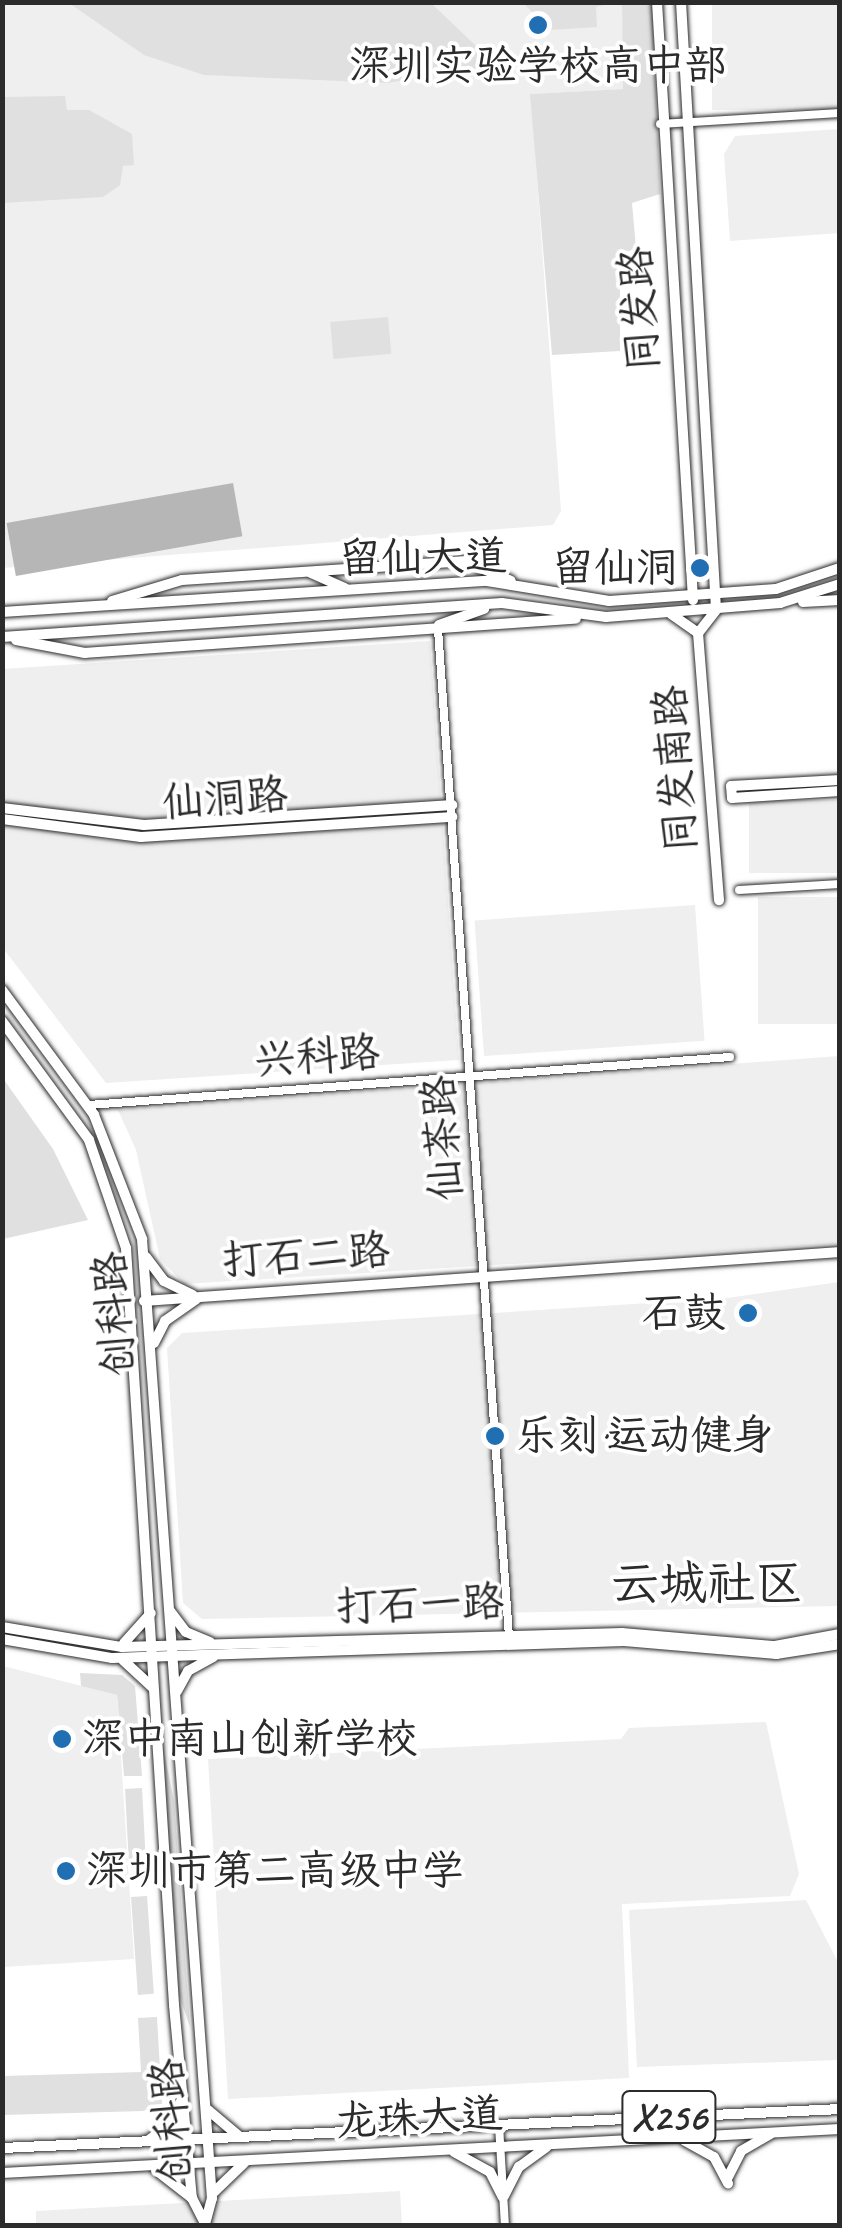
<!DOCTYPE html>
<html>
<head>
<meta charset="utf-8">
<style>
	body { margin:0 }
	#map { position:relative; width:842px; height:2228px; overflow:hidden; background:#fff; font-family:Caveat,"LXGW WenKai TC",sans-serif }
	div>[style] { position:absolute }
	.built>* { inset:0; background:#efefef; transform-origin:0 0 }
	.green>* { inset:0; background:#e0e0e0; transform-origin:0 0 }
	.water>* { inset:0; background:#b6b6b6; transform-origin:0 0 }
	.roads { filter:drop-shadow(0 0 2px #2b2b2b) drop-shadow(0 0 2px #2b2b2b) }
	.minor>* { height:8px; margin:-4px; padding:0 4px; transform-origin:4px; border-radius:4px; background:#fff }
	.major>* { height:10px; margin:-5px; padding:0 5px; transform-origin:5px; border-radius:5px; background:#fff }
	.dots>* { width:28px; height:28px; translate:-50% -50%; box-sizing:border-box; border:5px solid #fff; border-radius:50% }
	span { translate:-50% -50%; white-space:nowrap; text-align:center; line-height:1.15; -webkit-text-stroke:8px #fff; paint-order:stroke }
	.shield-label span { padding:2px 8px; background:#fff; border:2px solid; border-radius:8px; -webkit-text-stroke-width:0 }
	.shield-label { font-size:40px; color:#2b2b2b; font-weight:700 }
	.poi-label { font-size:42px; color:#2b2b2b }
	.right { translate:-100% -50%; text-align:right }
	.left { translate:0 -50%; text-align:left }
	.street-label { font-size:42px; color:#2b2b2b }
	.quarter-label { font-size:48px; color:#2b2b2b }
	.frame { position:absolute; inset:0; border:5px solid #2b2b2b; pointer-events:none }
</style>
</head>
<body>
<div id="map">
	<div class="built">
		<i style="clip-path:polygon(3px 3px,622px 3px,624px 89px,531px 94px,561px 511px,553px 525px,3px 568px)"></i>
		<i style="left:712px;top:3px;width:127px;height:107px"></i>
		<i style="clip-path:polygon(839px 129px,839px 233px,730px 241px,724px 154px,735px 136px)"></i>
		<i style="clip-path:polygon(430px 641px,459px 1060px,106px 1083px,3px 948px,2px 669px)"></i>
		<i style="left:839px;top:800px;width:73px;height:90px;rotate:90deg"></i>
		<i style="left:839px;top:897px;width:127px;height:81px;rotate:90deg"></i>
		<i style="left:695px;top:905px;width:136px;height:221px;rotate:86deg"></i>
		<i style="clip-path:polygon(839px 1056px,839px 1244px,184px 1284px,160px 1259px,136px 1150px,118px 1110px)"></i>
		<i style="clip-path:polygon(839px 1282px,839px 1606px,202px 1619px,183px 1603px,167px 1348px,182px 1333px,727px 1298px)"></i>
		<i style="clip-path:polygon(3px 1666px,117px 1695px,134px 1959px,3px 1967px)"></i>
		<i style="clip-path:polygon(766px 1722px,799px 1874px,790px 1896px,622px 1904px,629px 2078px,228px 2099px,208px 1759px,621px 1739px,629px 1728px)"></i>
		<i style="clip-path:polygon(806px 1900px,839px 1964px,839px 2060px,637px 2067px,629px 1910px)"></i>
		<i style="clip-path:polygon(400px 2191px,402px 2225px,36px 2226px,36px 2211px)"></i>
	</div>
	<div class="green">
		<i style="clip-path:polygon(69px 3px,431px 3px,496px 65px,387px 83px,204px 75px,144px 55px)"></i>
		<i style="clip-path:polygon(611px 3px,596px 7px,597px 27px,550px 30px,524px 4px)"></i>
		<i style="clip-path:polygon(622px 3px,652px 3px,660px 194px,632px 203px,636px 248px,620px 255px,620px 351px,552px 355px,530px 94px,623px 89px)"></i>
		<i style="clip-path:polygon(65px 96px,67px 110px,89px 110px,132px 134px,134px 165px,123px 166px,120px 185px,103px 197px,3px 203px,3px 97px)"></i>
		<i style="left:388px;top:317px;width:37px;height:58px;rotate:85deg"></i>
		<i style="clip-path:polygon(2px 1077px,53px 1149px,88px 1220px,3px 1239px)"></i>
		<i style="clip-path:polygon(80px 1673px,122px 1675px,135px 1686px,142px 1776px,124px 1776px,117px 1695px,81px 1686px)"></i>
		<i style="clip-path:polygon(163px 1747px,174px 1801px,190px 2027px,179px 1995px)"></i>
		<i style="left:142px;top:1788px;width:77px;height:17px;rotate:87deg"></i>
		<i style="left:147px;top:1896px;width:98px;height:16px;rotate:86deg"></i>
		<i style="clip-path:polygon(157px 2017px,162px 2104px,143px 2111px,3px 2115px,3px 2076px,141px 2072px,138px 2018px)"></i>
	</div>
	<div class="water">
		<i style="left:233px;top:483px;width:54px;height:230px;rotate:80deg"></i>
	</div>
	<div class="roads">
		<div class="minor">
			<i style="left:660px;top:124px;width:180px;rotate:-3.5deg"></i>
			<i style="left:438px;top:629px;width:1010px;rotate:85.97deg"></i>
			<i style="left:739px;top:890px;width:101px;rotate:-3.4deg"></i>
			<i style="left:89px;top:1105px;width:643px;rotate:-4.28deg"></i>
			<i style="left:499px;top:2125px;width:101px;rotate:86.6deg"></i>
		</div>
		<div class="major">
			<i style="left:657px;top:2px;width:599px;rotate:86.55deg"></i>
			<i style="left:681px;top:2px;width:608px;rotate:86.7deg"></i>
			<i style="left:311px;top:573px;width:37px;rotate:24deg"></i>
			<i style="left:112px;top:601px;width:73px;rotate:-16.7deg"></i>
			<i style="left:182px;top:580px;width:285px;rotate:-3.8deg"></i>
			<i style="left:466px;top:561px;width:49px;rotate:24deg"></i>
			<i style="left:803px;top:602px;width:37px;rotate:-3deg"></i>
			<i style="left:717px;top:609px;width:31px;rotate:128deg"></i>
			<i style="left:698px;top:633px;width:268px;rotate:85.5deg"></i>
			<i style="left:2px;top:612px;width:486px;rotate:-3.7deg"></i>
			<i style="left:487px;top:581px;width:124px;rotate:9.3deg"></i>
			<i style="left:609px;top:601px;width:167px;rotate:-4.1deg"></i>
			<i style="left:776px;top:589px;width:67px;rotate:-18.2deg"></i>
			<i style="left:671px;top:614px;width:33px;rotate:35deg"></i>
			<i style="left:439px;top:625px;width:48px;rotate:-19.6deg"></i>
			<i style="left:2px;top:637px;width:501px;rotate:-3.89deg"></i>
			<i style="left:502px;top:603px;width:105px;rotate:7.7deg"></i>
			<i style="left:606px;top:617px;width:175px;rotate:-4.6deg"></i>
			<i style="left:780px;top:603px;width:63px;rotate:-17.6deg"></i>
			<i style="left:16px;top:640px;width:70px;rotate:10.7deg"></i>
			<i style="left:85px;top:653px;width:492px;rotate:-4deg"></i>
			<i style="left:840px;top:780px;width:109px;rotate:176.8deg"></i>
			<i style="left:731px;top:786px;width:12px;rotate:85deg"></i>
			<i style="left:732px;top:798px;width:108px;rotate:-3.7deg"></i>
			<i style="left:2px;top:808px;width:143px;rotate:6.8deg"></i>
			<i style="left:144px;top:825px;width:309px;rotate:-3.7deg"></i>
			<i style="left:2px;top:819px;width:140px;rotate:7.4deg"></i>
			<i style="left:141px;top:837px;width:312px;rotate:-3.7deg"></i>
			<i style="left:2px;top:990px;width:155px;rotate:53.6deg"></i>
			<i style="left:94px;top:1115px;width:133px;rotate:68.8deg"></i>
			<i style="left:142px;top:1239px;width:962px;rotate:85.83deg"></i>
			<i style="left:212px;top:2198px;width:28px;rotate:105deg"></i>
			<i style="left:2px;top:1021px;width:147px;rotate:53.8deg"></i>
			<i style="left:89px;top:1140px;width:114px;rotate:71.1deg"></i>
			<i style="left:126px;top:1248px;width:759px;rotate:86.37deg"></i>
			<i style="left:174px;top:2005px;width:194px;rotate:84.7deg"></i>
			<i style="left:192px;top:2198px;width:29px;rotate:63deg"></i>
			<i style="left:146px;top:1257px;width:30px;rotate:53deg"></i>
			<i style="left:164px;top:1281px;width:32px;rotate:26deg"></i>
			<i style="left:144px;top:1301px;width:698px;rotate:-4.03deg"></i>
			<i style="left:154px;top:1343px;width:25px;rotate:-63deg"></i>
			<i style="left:165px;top:1321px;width:38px;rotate:-35deg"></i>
			<i style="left:170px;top:1611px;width:26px;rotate:53deg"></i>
			<i style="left:186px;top:1632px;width:26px;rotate:23deg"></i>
			<i style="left:2px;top:1627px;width:122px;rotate:9.5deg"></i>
			<i style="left:122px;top:1647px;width:500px;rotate:-1.6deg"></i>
			<i style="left:622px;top:1633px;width:154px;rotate:4.9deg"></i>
			<i style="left:775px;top:1646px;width:66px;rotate:-10.5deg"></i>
			<i style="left:2px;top:1639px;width:112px;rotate:9.8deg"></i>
			<i style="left:112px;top:1658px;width:512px;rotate:-1.9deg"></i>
			<i style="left:624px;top:1641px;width:153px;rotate:4.9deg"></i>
			<i style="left:776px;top:1654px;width:65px;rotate:-8.9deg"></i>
			<i style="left:124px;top:1643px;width:40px;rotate:-48deg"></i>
			<i style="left:123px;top:1660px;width:41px;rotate:43deg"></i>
			<i style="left:177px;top:1691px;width:23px;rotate:-61deg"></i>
			<i style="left:188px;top:1671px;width:29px;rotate:-29deg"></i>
			<i style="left:208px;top:2110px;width:42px;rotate:40.2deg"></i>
			<i style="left:149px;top:2140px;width:30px;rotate:-37deg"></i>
			<i style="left:173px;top:2122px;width:22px;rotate:-69deg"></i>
			<i style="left:685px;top:2141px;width:33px;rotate:29deg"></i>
			<i style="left:714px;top:2157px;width:30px;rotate:62deg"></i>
			<i style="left:2px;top:2148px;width:839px;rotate:-2.66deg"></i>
			<i style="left:454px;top:2152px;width:41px;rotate:29.1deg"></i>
			<i style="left:490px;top:2172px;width:28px;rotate:63deg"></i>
			<i style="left:156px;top:2170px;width:46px;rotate:37.9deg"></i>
			<i style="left:2px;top:2173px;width:839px;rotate:-3.01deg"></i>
			<i style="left:728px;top:2177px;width:29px;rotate:-63deg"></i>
			<i style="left:741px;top:2151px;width:34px;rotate:-30deg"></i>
			<i style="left:214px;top:2192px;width:42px;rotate:-44deg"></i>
			<i style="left:504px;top:2196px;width:33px;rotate:-63deg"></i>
			<i style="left:519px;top:2167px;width:34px;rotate:-36deg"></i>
		</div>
	</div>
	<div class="dots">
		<i style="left:538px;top:25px;background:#1f6fb2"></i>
		<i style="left:700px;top:568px;background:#1f6fb2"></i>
		<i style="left:748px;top:1313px;background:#1f6fb2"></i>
		<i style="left:495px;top:1436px;background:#1f6fb2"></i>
		<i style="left:62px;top:1739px;background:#1f6fb2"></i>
		<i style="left:66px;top:1871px;background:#1f6fb2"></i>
	</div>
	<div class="shield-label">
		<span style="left:669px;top:2117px">X256</span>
	</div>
	<div class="poi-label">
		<span style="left:538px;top:66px">深圳实验学校高中部</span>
		<span class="right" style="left:678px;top:568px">留仙洞</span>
		<span class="right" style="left:726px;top:1313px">石鼓</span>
		<span class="left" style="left:515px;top:1436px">乐刻·运动健身</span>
		<span class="left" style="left:82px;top:1739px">深中南山创新学校</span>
		<span class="left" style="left:86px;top:1871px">深圳市第二高级中学</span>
	</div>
	<div class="street-label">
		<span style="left:640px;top:309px;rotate:-94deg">同发路</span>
		<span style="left:423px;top:558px;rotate:-1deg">留仙大道</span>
		<span style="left:676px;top:769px;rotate:-94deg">同发南路</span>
		<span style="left:225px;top:799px;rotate:-4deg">仙洞路</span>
		<span style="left:317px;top:1057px;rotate:-4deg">兴科路</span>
		<span style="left:443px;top:1138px;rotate:-94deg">仙茶路</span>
		<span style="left:306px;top:1256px;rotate:-4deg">打石二路</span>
		<span style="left:115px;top:1314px;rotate:-95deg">创科路</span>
		<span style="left:420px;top:1605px;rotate:-2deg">打石一路</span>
		<span style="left:419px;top:2118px;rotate:-3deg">龙珠大道</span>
		<span style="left:172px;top:2121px;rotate:-95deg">创科路</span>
	</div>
	<div class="quarter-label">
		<span style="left:707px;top:1584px">云城社区</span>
	</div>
	<div class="frame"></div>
</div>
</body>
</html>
